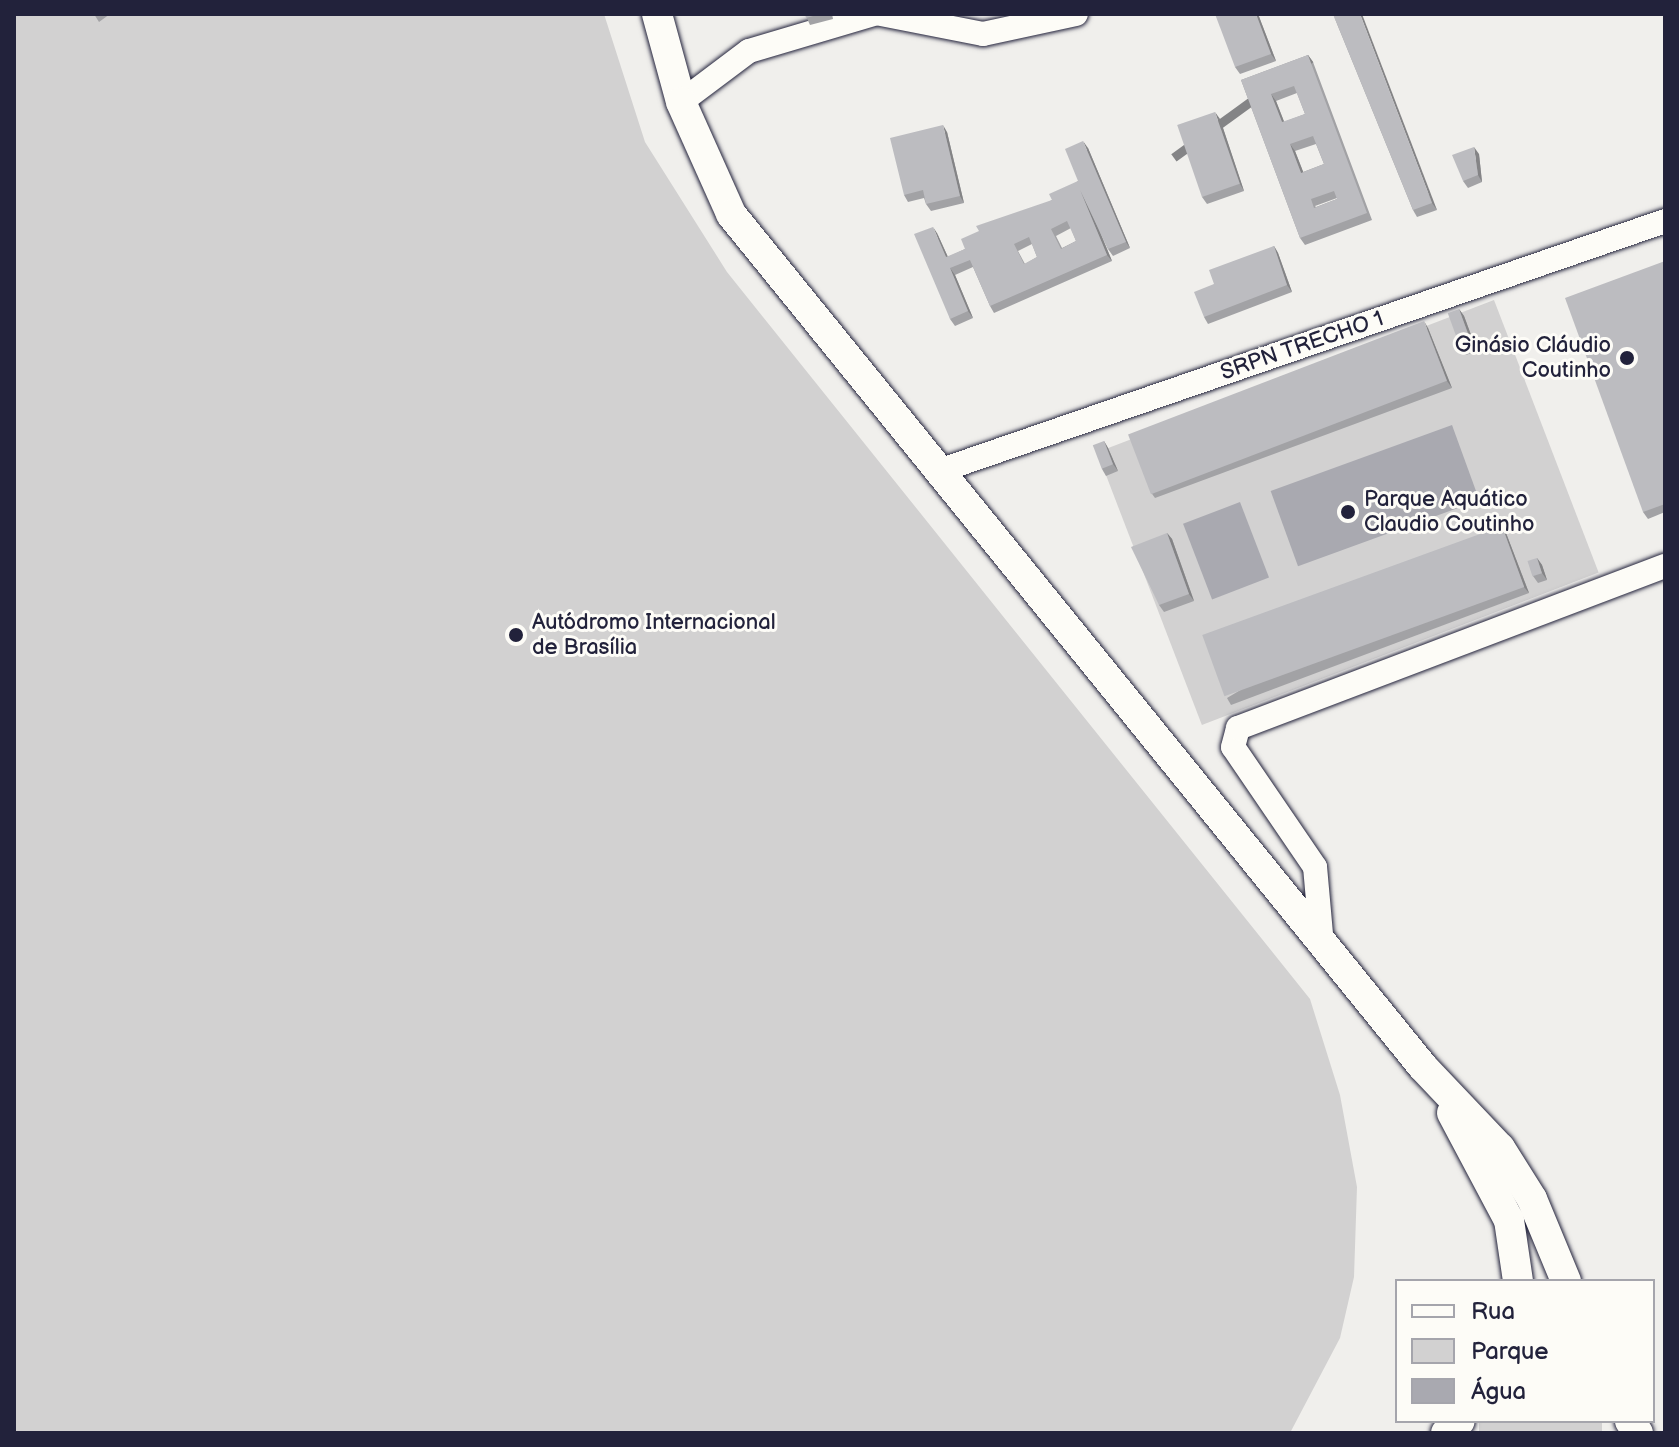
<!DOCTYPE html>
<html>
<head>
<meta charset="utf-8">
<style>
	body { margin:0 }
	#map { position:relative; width:1679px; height:1447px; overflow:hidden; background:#f0efec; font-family:"Balsamiq Sans",sans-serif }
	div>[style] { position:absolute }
	.green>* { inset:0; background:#d2d1d1; transform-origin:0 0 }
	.water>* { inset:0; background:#a9a9b0; transform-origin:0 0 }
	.roads { filter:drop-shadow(0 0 2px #22223b) drop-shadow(0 0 2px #22223b) }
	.minor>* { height:24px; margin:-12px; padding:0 12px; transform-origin:12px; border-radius:12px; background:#fdfcf7 }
	.major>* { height:30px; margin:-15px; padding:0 15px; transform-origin:15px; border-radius:15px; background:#fdfcf7 }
	.wall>* { inset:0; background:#a2a2a5 }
	.shaded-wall>* { inset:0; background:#848486; transform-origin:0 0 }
	.building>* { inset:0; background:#bcbcc0; transform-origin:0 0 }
	.dots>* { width:22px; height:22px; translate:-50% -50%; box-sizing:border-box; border:4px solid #fdfcf7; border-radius:50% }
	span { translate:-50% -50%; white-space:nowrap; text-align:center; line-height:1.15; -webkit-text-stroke:6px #fdfcf7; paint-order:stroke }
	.poi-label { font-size:22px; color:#22223b }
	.right { translate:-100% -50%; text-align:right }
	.left { translate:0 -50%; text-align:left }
	.street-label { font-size:22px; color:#22223b }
	.frame { position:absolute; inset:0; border:16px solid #22223b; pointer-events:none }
	.legend { position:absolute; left:1395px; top:1279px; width:260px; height:144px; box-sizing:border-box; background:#fdfcf7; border:2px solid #a5a5ac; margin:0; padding:10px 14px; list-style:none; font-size:24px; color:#22223b }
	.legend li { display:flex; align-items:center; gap:16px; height:40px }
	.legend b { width:40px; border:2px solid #a5a5ac }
</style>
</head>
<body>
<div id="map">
	<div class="green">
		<i style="clip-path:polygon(14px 14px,604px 14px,645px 142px,727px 272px,1310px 999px,1340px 1095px,1357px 1187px,1354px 1277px,1340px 1338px,1290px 1433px,14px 1433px)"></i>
		<i style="left:1494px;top:300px;width:292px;height:425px;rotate:69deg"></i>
		<i style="left:1479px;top:1421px;width:123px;height:16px"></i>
	</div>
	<div class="water">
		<i style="left:1452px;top:425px;width:80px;height:193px;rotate:70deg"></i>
		<i style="left:1240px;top:502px;width:81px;height:61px;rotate:69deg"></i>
	</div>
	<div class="roads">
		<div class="minor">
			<i style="left:881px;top:14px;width:104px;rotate:11.1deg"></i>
			<i style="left:983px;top:34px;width:95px;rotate:-12.1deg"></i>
			<i style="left:681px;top:102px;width:85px;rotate:-36.9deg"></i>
			<i style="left:749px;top:51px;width:130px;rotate:-16.5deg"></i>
			<i style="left:939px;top:471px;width:768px;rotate:-19deg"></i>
			<i style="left:1322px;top:945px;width:78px;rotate:-95.1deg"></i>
			<i style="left:1315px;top:867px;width:145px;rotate:-124.3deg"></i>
			<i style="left:1233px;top:747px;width:20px;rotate:-75deg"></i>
			<i style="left:1238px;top:728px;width:457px;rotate:-20.8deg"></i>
		</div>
		<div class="major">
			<i style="left:657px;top:14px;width:91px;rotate:74.7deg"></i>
			<i style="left:681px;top:102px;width:123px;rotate:65.9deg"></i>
			<i style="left:731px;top:214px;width:1098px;rotate:50.95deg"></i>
			<i style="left:1423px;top:1067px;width:112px;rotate:46.5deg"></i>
			<i style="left:1500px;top:1148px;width:60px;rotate:57.9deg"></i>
			<i style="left:1532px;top:1199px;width:89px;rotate:67.5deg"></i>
			<i style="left:1452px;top:1113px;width:121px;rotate:62deg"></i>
			<i style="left:1509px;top:1220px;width:62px;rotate:81.6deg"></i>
			<i style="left:1630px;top:1421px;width:14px;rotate:56deg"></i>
			<i style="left:1446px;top:1433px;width:18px;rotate:-41deg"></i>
		</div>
	</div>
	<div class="wall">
		<i style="clip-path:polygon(94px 14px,110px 14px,99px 22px)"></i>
		<i style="clip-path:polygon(805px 14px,832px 14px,833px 19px,810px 25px)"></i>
		<i style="clip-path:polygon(1258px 14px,1276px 61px,1240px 74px,1235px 67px)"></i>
		<i style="clip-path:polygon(1333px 14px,1437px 210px,1417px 217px,1413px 210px)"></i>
		<i style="clip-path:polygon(evenodd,1308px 55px,1313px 62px,1372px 220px,1305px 245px,1300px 238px,1241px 80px,1308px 55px,1297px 93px,1305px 114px,1284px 122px,1276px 101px,1297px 93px,1308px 55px,1316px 144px,1324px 164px,1303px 172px,1295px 151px,1316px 144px,1308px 55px,1337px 198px,1337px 199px,1316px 207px,1315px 206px,1337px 198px)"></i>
		<i style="clip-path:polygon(1220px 119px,1244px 191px,1207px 204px,1202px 197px)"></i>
		<i style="clip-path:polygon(947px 132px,964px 203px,931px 211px,926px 204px,924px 198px,908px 202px,904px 195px)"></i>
		<i style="clip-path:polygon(evenodd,1088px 148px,1130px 248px,1113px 256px,1108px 249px,1099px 229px,1112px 261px,994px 313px,990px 306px,973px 267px,955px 275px,973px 318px,955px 326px,950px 319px,937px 233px,948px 257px,965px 249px,1052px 200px,1078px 181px,1088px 148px,1071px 228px,1076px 241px,1062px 248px,1056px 236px,1071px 228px,1088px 148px,1032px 244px,1037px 257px,1025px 264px,1018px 251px,1032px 244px)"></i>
		<i style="clip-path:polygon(1479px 154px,1482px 182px,1468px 188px,1463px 181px)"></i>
		<i style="clip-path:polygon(1274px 246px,1278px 253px,1292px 292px,1208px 324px,1204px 317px,1214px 284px)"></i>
		<i style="clip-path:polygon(1665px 261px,1665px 512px,1648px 519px,1643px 512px)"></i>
		<i style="clip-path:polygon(1459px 309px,1464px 316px,1477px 351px,1466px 355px,1461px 348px)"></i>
		<i style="clip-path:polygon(1428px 328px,1452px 388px,1155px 498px,1150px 491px)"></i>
		<i style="clip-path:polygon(1104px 441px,1108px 448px,1118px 471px,1106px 476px,1102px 469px)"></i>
		<i style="clip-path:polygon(1167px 533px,1172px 539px,1194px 601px,1164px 612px,1159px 605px)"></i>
		<i style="clip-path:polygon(1506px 533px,1529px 593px,1231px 705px,1227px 698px)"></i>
		<i style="clip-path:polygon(1537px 558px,1542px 565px,1547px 580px,1538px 583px,1533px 576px)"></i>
	</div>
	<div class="shaded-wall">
		<i style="clip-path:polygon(1256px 14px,1258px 14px,1276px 61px,1271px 54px)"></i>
		<i style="clip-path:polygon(1360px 14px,1362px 14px,1437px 210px,1432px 203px)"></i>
		<i style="left:1308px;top:55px;width:9px;height:169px;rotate:54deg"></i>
		<i style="clip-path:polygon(1271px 94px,1276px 101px,1287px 129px,1282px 122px)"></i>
		<i style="clip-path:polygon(1215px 112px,1220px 119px,1244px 191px,1240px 184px)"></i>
		<i style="clip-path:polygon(943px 125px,947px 132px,964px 203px,960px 196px)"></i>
		<i style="clip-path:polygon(1083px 141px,1088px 148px,1130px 248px,1126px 242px)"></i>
		<i style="clip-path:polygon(1290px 144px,1295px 151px,1306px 179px,1301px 173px)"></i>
		<i style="clip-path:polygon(1474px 147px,1479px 154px,1482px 182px,1478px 175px)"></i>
		<i style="clip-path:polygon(1080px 190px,1085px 197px,1112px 261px,1107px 255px)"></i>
		<i style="clip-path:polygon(933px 227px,937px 233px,951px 264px,946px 257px)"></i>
		<i style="clip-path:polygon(1274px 246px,1278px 253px,1292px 292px,1287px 285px)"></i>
		<i style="clip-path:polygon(950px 268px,955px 275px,973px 318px,968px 311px)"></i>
		<i style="clip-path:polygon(1459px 309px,1464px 316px,1477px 351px,1472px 344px)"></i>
		<i style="clip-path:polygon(1424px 321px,1428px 328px,1452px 388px,1447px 381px)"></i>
		<i style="clip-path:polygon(1104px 441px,1108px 448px,1118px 471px,1113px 464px)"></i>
		<i style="clip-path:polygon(1502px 526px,1506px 533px,1529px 593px,1524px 587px)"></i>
		<i style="clip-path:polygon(1167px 533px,1172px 539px,1194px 601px,1189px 594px)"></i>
		<i style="clip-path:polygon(1537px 558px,1542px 565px,1547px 580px,1542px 573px)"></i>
	</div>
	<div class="building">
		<i style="clip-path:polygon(805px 14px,820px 14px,806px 18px)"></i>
		<i style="clip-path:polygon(1215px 14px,1256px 14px,1271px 54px,1235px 67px)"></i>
		<i style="clip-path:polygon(1333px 14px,1360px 14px,1432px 203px,1413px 210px)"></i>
		<i style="clip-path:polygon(evenodd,1308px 55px,1367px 213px,1300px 238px,1241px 80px,1308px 55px,1294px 86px,1305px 114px,1282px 122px,1271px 94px,1294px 86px,1308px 55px,1313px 136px,1324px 164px,1301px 173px,1290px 144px,1313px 136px,1308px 55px,1334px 191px,1337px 199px,1314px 208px,1311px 199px,1334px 191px)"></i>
		<i style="left:1215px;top:112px;width:76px;height:40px;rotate:71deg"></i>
		<i style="clip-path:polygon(943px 125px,960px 196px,926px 204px,923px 190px,904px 195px,890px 138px)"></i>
		<i style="clip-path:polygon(evenodd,1083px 141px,1126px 242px,1108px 249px,1080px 190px,1107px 255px,990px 306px,970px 260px,950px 268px,968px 311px,950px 319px,914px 234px,933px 227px,946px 257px,965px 249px,961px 239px,979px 231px,976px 226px,1052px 200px,1049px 194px,1078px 181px,1065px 149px,1083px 141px,1067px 221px,1076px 241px,1061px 249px,1051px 229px,1067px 221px,1083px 141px,1029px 237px,1037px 257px,1024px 264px,1014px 244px,1029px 237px)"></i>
		<i style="clip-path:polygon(1474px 147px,1478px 175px,1463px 181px,1452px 155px)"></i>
		<i style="clip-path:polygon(1274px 246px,1287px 285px,1204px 317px,1194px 292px,1214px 284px,1209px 270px)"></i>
		<i style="clip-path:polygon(1665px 261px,1665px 504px,1643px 512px,1565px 298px)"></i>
		<i style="left:1459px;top:309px;width:37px;height:12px;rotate:70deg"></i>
		<i style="left:1424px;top:321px;width:64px;height:317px;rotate:69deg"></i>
		<i style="left:1104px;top:441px;width:25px;height:12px;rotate:69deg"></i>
		<i style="left:1502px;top:526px;width:65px;height:319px;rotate:70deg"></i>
		<i style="clip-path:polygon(1167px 533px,1189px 594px,1159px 605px,1131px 547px)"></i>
		<i style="left:1537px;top:558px;width:16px;height:10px;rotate:72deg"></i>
	</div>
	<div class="dots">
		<i style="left:1627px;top:358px;background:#22223b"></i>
		<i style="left:1348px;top:512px;background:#22223b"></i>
		<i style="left:516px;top:635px;background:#22223b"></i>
	</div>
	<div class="poi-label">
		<span class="right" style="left:1611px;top:358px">Ginásio Cláudio<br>Coutinho</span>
		<span class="left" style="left:1364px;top:512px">Parque Aquático<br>Claudio Coutinho</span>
		<span class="left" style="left:532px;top:635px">Autódromo Internacional<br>de Brasília</span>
	</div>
	<div class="street-label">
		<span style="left:1302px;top:346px;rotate:-19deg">SRPN TRECHO 1</span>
	</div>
	<div class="frame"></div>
	<ul class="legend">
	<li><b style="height:10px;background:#fdfcf7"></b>Rua</li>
	<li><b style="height:22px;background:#d2d1d1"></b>Parque</li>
	<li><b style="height:22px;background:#a9a9b0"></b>Água</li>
	</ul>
</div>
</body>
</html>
